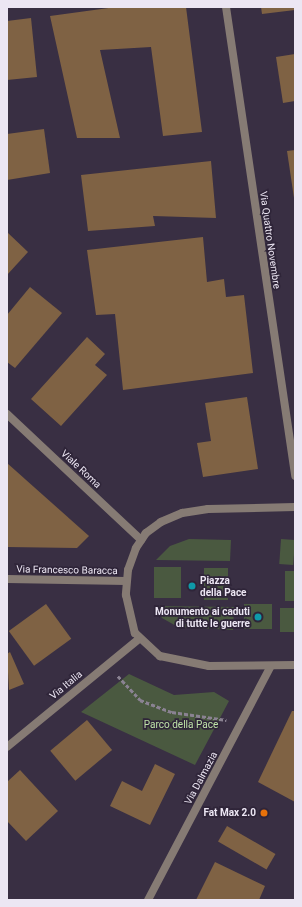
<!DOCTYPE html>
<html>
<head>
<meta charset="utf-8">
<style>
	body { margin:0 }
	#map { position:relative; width:302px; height:907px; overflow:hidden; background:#392f43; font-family:Roboto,sans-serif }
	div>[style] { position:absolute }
	.green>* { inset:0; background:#4a5940; transform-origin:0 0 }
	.building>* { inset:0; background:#7f6244; transform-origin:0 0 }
	.path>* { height:2.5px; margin-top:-1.25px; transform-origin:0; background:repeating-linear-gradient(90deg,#8a8292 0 4px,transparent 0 6px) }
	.minor>* { height:8px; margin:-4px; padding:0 4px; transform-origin:4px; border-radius:4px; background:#867b74 }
	.tertiary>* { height:8px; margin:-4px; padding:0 4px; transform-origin:4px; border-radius:4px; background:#867b74 }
	.dots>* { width:11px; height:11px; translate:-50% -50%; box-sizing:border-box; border:2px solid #2f2539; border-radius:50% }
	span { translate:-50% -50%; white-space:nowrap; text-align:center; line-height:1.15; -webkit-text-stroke:3.5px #2f2539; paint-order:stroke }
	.street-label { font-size:10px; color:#ece6f3 }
	.poi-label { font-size:10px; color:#ece6f3; font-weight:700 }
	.left { translate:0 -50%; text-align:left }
	.right { translate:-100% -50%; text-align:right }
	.park-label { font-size:10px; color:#bee3a7 }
	.frame { position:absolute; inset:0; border:8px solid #ece6f3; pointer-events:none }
</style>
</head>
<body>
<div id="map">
	<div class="green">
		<i style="clip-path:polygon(189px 539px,231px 540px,230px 561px,156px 560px,170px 546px)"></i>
		<i style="left:281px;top:539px;width:14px;height:25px;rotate:4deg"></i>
		<i style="left:154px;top:567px;width:27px;height:31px"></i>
		<i style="left:204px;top:568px;width:24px;height:32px"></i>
		<i style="left:285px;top:571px;width:10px;height:30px"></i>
		<i style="left:244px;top:604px;width:28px;height:25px"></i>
		<i style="clip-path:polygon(155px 606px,234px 607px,233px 630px,178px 627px,162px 618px)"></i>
		<i style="left:280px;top:608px;width:15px;height:24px"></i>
		<i style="clip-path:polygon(129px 674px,174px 695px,214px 692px,229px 701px,195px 765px,81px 712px)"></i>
	</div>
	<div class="building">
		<i style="clip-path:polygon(116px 7px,186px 7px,202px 132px,163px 136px,151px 47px,100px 50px,120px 138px,77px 138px,50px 16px)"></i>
		<i style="clip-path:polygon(261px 7px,295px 7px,295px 10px,262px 14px)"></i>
		<i style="clip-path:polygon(31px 18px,37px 77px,7px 80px,7px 21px)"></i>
		<i style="clip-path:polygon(295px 54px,295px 101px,283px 103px,276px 57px)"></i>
		<i style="clip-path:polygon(44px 129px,50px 173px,7px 180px,7px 134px)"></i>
		<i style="clip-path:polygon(295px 150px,295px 198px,294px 198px,287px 151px)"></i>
		<i style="clip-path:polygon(211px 161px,216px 218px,153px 216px,155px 226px,88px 231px,81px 175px)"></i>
		<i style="clip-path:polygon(7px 232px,28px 252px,7px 275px)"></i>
		<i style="clip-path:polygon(203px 237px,207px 282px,224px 279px,226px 297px,244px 295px,253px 373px,123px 390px,115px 314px,96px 315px,87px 250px)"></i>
		<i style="clip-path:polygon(30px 287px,62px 313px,15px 368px,7px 362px,7px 315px)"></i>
		<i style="clip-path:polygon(87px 337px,105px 354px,95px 365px,107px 375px,61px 426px,31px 399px)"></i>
		<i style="clip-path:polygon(247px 397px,258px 469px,203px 477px,197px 443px,211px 441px,205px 403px)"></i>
		<i style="clip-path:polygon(7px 463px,89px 536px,77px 548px,7px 547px)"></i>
		<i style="left:46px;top:604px;width:43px;height:46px;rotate:54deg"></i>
		<i style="clip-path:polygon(10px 652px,24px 684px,9px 690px,7px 654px)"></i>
		<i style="clip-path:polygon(292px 711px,295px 711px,295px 802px,258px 782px)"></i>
		<i style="left:87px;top:720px;width:39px;height:48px;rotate:50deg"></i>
		<i style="clip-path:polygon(155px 764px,175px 774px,150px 825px,110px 806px,122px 781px,142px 791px)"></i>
		<i style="clip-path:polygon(20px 770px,58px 811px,26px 841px,7px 821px,7px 782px)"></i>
		<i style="left:227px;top:826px;width:56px;height:18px;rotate:30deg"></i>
		<i style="clip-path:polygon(215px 862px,265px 886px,259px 900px,196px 900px)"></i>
	</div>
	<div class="path">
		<i style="left:118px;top:676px;width:33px;rotate:47deg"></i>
		<i style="left:140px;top:700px;width:34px;rotate:21deg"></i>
		<i style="left:172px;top:712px;width:55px;rotate:8.4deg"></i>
	</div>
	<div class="minor">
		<i style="left:226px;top:7px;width:474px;rotate:81.6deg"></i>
		<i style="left:7px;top:579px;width:119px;rotate:1deg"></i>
		<i style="left:7px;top:747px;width:171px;rotate:-39.3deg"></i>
		<i style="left:148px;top:900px;width:264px;rotate:-62.3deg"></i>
	</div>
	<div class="tertiary">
		<i style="left:7px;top:414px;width:184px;rotate:43.2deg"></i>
		<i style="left:295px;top:507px;width:87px;rotate:178.7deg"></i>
		<i style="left:208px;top:509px;width:26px;rotate:171deg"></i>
		<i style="left:182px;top:513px;width:23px;rotate:157deg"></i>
		<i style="left:161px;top:522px;width:19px;rotate:144deg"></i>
		<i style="left:146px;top:533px;width:18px;rotate:124deg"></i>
		<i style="left:136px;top:548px;width:23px;rotate:110deg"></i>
		<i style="left:128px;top:570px;width:25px;rotate:95deg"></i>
		<i style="left:126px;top:595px;width:39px;rotate:77deg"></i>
		<i style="left:135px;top:633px;width:34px;rotate:43deg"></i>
		<i style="left:160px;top:656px;width:50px;rotate:11.5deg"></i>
		<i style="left:209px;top:666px;width:86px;rotate:-0.7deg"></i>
	</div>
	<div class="dots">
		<i style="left:192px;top:586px;background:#0f9aa8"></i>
		<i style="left:258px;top:617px;background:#0f9aa8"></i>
		<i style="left:264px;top:813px;background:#e8710a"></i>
	</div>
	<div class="street-label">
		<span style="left:270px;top:240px;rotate:82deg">Via Quattro Novembre</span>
		<span style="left:81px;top:469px;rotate:43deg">Viale Roma</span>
		<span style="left:67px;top:570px;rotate:1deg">Via Francesco Baracca</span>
		<span style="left:66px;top:685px;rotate:-40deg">Via Italia</span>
		<span style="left:201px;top:778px;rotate:-62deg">Via Dalmazia</span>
	</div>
	<div class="poi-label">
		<span class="left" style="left:200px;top:586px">Piazza<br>della Pace</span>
		<span class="right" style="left:250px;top:617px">Monumento ai caduti<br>di tutte le guerre</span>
		<span class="right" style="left:256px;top:813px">Fat Max 2.0</span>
	</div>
	<div class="park-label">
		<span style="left:181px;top:725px">Parco della Pace</span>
	</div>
	<div class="frame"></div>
</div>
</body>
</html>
